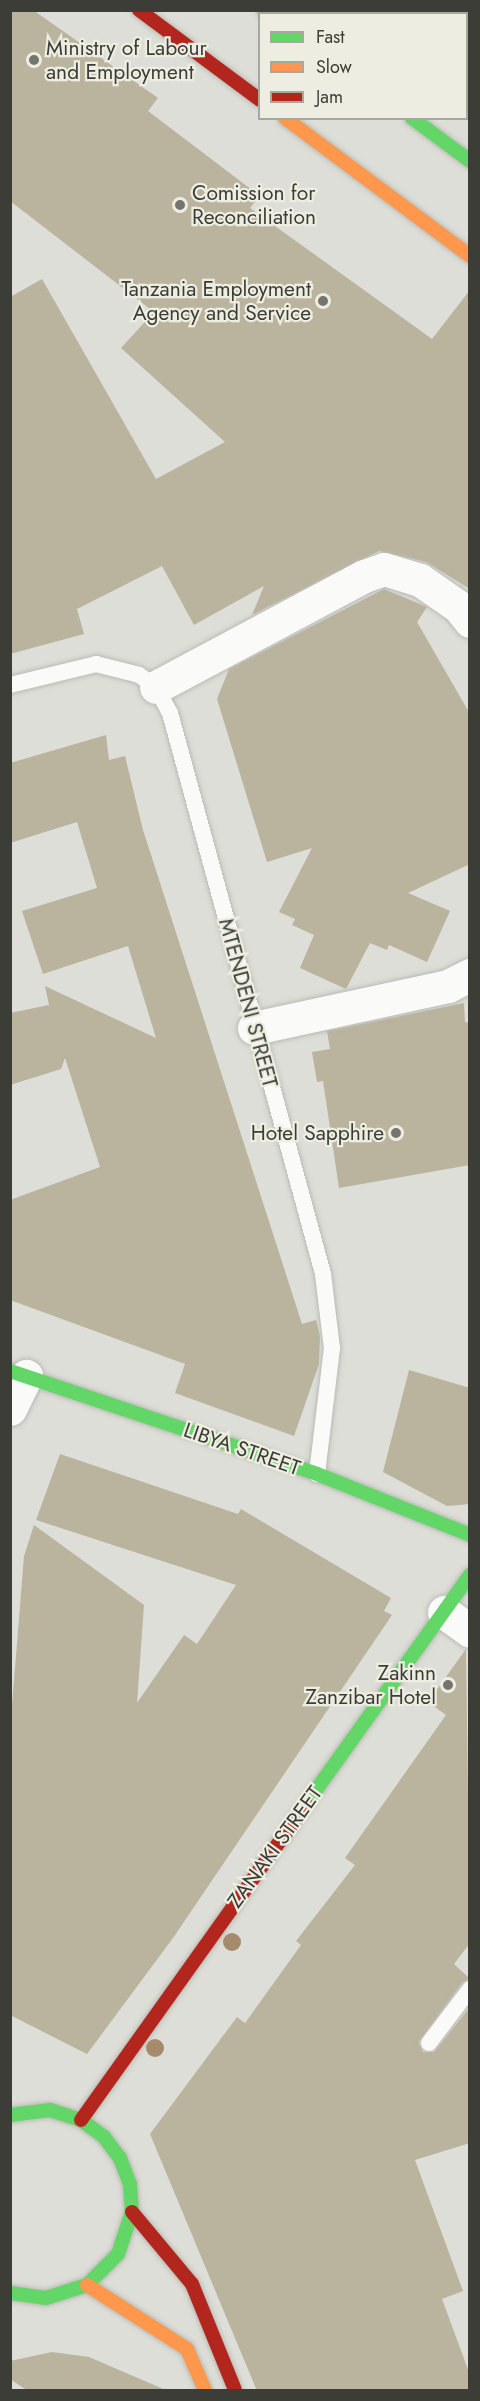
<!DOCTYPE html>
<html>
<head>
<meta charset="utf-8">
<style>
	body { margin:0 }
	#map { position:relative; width:480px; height:2401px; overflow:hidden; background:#ddded7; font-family:Jost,sans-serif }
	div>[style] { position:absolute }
	.built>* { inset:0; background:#d3d5c7 }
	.building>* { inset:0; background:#bab39d }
	.roads { filter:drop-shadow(0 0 2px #babbb5) drop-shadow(0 0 2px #babbb5) }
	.lane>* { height:16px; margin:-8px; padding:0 8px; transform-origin:8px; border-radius:8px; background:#fafaf9 }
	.street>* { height:33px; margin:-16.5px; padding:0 16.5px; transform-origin:16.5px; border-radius:16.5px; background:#fafaf9 }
	.fast>* { height:14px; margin:-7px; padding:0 7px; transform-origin:7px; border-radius:7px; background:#63d668 }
	.slow>* { height:14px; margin:-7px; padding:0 7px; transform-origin:7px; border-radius:7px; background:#ff974d }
	.jam>* { height:14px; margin:-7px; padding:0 7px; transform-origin:7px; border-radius:7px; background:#b3261e }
	.trees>* { width:18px; height:18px; margin:-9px; border-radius:50%; background:#a58b6c }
	.dots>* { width:16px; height:16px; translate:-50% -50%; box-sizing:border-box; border:3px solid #edeee1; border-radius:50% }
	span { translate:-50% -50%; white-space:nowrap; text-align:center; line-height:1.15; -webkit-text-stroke:4.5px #edeee1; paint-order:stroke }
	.poi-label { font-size:21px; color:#3c3d37 }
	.left { translate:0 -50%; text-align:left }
	.right { translate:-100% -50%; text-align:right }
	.street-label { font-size:21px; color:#3c3d37 }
	.frame { position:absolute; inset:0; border:12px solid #3c3d37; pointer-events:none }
	.legend { position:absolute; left:258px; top:12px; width:210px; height:108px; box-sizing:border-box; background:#edeee1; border:2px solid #a6a79d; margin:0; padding:8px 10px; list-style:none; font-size:18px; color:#3c3d37 }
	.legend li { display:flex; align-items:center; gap:12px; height:30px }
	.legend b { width:30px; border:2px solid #a6a79d }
</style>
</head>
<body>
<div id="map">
	<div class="built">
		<i style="clip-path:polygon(342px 11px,469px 11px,469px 97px,466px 14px)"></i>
	</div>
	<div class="building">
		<i style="clip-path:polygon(10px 10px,33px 10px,158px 98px,148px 111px,260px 196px,250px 208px,432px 339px,470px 290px,470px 589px,426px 562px,379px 551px,252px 615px,264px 586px,194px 625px,162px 566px,77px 609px,84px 634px,10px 654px,10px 297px,42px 279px,156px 479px,225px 442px,121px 348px,154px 312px,10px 201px)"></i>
		<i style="clip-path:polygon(384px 589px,427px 607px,417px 622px,470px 714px,470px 864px,408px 893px,450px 911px,427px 962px,389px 945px,387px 950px,370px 943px,346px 989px,300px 968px,314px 935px,292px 925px,295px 919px,279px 912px,312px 848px,267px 862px,217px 699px,229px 669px)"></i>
		<i style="clip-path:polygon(106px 735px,109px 760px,125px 756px,143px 830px,302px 1324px,316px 1320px,320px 1336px,319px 1364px,294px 1436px,175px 1393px,185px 1364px,10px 1300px,10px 1200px,100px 1167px,65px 1058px,61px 1069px,10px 1085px,10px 1013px,49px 1005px,45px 986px,156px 1038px,128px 946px,43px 974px,22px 911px,97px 888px,77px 822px,10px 843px,10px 763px)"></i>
		<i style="clip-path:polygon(464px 1003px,465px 1022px,470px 1023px,470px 1165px,339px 1188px,323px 1081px,317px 1082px,312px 1052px,330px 1049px,327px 1031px)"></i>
		<i style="clip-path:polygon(409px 1370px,470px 1388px,470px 1504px,447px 1506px,383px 1472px)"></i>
		<i style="clip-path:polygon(60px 1454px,238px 1514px,241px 1509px,391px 1598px,384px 1611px,392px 1615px,173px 1938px,87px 2054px,10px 2015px,10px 1730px,24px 1556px,34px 1525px,144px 1605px,137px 1703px,184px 1635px,197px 1644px,236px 1585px,36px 1520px)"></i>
		<i style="clip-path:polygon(466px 1649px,470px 1943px,454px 1964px,470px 1979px,462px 1983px,419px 2042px,423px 2052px,434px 2052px,470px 2007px,470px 2143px,415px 2160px,463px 2291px,442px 2299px,470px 2375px,470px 2391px,257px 2391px,150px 2134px,237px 2017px,245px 2023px,301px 1945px,296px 1941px,355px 1865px,345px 1858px,446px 1715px,428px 1702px)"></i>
		<i style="clip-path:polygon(52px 2352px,89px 2357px,168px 2391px,28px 2391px,10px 2379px,10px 2361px)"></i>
	</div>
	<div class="roads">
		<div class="lane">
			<i style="left:10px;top:685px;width:89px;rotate:-13.7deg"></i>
			<i style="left:96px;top:664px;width:44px;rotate:14.3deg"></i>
			<i style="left:139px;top:675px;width:21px;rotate:35deg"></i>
			<i style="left:156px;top:687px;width:30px;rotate:62deg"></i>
			<i style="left:170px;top:713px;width:581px;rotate:74.74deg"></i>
			<i style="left:323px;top:1274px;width:75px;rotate:83.1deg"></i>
			<i style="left:332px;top:1348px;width:127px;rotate:96.8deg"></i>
			<i style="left:429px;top:2043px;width:68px;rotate:-52.8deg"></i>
		</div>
		<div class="street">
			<i style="left:156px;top:687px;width:236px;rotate:-28.1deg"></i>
			<i style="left:364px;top:576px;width:21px;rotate:-19deg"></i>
			<i style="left:384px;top:569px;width:38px;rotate:17deg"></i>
			<i style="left:420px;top:580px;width:47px;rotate:34.7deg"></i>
			<i style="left:459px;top:607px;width:18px;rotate:52deg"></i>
			<i style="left:254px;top:1028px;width:198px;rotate:-12.2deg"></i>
			<i style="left:448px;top:986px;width:25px;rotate:-27deg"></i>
			<i style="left:10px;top:1409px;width:37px;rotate:-64deg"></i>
			<i style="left:444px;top:1612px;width:32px;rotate:36deg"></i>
		</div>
		<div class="fast">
			<i style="left:264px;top:10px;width:6px;rotate:45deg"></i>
			<i style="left:412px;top:118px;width:72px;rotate:36.6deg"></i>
			<i style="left:10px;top:1371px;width:324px;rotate:18.5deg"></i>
			<i style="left:317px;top:1474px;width:165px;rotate:21.7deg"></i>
			<i style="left:306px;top:1804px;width:282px;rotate:-54.4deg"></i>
			<i style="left:10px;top:2115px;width:40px;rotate:-7.1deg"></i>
			<i style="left:50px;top:2110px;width:33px;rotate:18deg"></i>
			<i style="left:81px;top:2120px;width:29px;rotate:36deg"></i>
			<i style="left:104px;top:2137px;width:26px;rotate:53deg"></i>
			<i style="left:120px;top:2158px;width:28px;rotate:69deg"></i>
			<i style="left:130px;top:2184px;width:28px;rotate:86deg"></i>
			<i style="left:132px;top:2212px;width:44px;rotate:108.4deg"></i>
			<i style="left:118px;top:2254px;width:44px;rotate:135deg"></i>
			<i style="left:87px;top:2285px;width:43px;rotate:162.4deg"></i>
			<i style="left:46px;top:2298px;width:36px;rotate:-172deg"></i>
		</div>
		<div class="slow">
			<i style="left:285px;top:118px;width:231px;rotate:36.7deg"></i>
			<i style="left:87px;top:2285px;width:119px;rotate:32.6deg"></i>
			<i style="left:187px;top:2349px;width:45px;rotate:66.3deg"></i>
		</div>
		<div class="jam">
			<i style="left:139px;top:10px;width:151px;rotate:36.6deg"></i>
			<i style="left:81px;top:2120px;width:388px;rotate:-54.5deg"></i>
			<i style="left:132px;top:2212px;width:94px;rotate:50.2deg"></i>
			<i style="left:192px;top:2284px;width:114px;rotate:67.9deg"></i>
		</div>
	</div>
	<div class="trees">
		<i style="left:232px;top:1942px"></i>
		<i style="left:155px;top:2048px"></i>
	</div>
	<div class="dots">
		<i style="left:34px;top:60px;background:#74756f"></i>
		<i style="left:180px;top:205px;background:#74756f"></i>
		<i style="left:323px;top:301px;background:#74756f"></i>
		<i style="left:396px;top:1133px;background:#74756f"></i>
		<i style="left:448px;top:1685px;background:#74756f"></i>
	</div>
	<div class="poi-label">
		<span class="left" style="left:46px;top:60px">Ministry of Labour<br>and Employment</span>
		<span class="left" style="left:192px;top:205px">Comission for<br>Reconciliation</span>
		<span class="right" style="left:311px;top:301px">Tanzania Employment<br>Agency and Service</span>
		<span class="right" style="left:384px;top:1133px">Hotel Sapphire</span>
		<span class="right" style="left:436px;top:1685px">Zakinn<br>Zanzibar Hotel</span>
	</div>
	<div class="street-label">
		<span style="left:248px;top:1003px;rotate:75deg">MTENDENI STREET</span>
		<span style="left:242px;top:1449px;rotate:19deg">LIBYA STREET</span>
		<span style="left:275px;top:1847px;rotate:-54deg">ZANAKI STREET</span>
	</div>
	<div class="frame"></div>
	<ul class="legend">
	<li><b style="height:8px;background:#63d668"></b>Fast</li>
	<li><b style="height:8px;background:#ff974d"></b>Slow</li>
	<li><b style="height:8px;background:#b3261e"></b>Jam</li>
	</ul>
</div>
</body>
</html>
